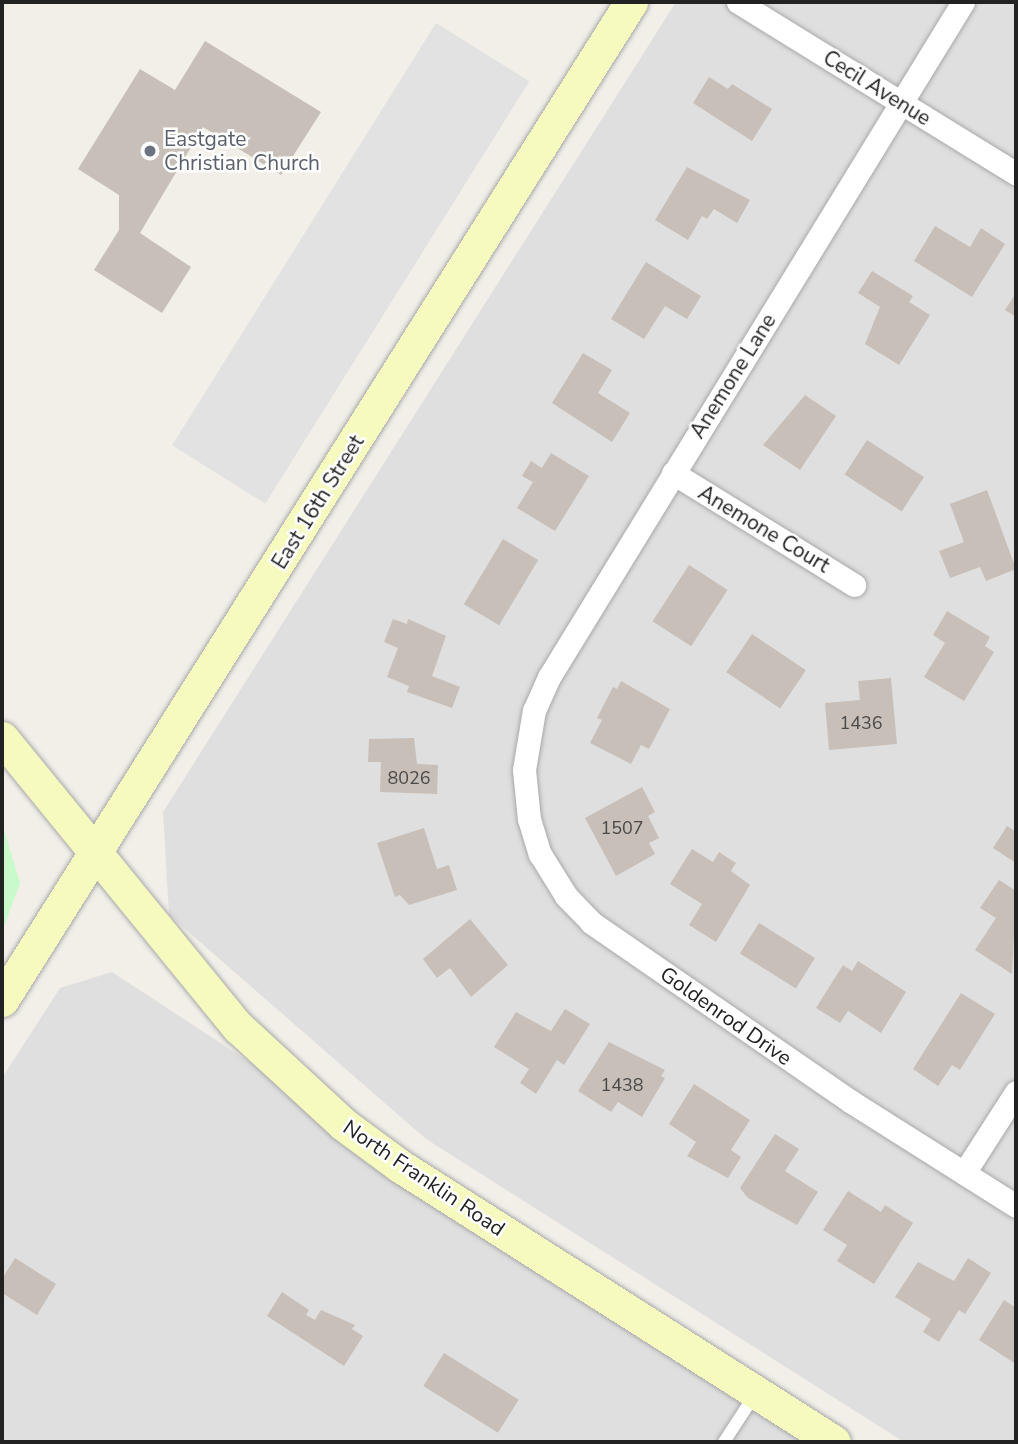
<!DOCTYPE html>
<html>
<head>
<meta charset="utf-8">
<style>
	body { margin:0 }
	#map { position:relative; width:1018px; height:1444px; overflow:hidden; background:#f2efe9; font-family:"Nunito Sans",sans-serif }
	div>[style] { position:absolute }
	.residential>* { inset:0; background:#e0dfdf }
	.park>* { inset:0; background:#c8facc }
	.parking>* { inset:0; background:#e2e2e2; transform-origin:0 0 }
	.building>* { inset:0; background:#c7bfb8; transform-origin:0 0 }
	.roads { filter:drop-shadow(0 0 2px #a9a9a9) drop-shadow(0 0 2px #a9a9a9) }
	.lane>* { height:12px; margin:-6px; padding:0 6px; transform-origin:6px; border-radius:6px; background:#fff }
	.street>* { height:23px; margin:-11.5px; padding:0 11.5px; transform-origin:11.5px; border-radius:11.5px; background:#fff }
	.secondary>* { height:33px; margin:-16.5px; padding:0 16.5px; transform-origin:16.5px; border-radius:16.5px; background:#f7fabf }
	.dots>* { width:19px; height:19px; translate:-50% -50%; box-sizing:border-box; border:4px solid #fff; border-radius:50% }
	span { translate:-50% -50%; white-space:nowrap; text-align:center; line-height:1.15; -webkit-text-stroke:5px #fff; paint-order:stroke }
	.number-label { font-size:18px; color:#4b4948 }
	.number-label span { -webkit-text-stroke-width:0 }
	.street-label { font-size:21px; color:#222 }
	.worship-label { font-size:21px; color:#5b616d }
	.left { translate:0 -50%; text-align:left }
	.frame { position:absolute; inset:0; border:4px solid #222; pointer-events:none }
</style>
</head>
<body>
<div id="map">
	<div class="residential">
		<i style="clip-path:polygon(676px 2px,1016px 2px,1016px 1442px,904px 1442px,426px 1139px,169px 915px,163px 812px)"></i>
		<i style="clip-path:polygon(112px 972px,830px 1442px,2px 1442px,2px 1078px,60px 988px)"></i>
	</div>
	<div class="park">
		<i style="clip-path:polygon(2px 823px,20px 883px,2px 932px)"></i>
	</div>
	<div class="parking">
		<i style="left:436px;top:23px;width:110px;height:498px;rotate:32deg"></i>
	</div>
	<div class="building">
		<i style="clip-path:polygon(205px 41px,321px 112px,281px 175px,203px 127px,140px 233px,191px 267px,162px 313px,94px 270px,119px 230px,119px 195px,78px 169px,140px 69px,175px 90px)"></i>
		<i style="clip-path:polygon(709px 77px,728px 89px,732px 84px,772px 109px,752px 141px,693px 103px)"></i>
		<i style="clip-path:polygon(687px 167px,750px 200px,737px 223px,714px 209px,707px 219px,702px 216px,688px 240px,655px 220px)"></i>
		<i style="clip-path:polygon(935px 226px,970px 247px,981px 228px,1005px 244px,972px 297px,914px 261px)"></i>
		<i style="clip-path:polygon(646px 262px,701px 296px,687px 319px,665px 306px,644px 339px,611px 319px)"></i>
		<i style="clip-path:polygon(872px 271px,913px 296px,909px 302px,930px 315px,899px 365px,865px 344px,880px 307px,858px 293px)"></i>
		<i style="clip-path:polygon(1016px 293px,1016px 317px,1005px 310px)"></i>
		<i style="clip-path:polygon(583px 353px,612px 370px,598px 393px,630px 413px,612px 442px,552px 403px)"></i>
		<i style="clip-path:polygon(805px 395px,836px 416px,800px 470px,763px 445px)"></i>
		<i style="left:867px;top:440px;width:68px;height:41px;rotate:33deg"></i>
		<i style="clip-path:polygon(551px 453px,589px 476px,555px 531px,517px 508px,533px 482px,522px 476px,531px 461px,542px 468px)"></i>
		<i style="clip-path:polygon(987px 490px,1016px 569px,986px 581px,980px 567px,950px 578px,939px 551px,964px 542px,950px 504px)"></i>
		<i style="left:503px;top:539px;width:41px;height:76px;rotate:31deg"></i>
		<i style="left:689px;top:565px;width:46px;height:67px;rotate:33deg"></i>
		<i style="clip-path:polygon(947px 611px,990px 637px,985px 646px,994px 652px,964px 701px,924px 677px,945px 643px,933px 635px)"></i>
		<i style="clip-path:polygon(393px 619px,407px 624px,408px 619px,446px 636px,432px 676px,460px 687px,452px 708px,407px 692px,409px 686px,387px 677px,398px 648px,384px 642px)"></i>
		<i style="left:752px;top:634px;width:65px;height:46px;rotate:34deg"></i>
		<i style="clip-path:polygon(891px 678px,897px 744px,829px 750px,825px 703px,860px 700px,858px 681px)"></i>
		<i style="clip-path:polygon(621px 681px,670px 709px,649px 749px,641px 745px,631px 764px,590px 743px,602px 720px,597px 718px,613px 687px,617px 689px)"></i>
		<i style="clip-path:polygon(414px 738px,417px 764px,438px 765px,437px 794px,380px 792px,381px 762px,368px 762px,369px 739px)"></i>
		<i style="clip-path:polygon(642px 787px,655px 812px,648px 816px,659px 838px,649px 843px,655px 854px,616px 876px,585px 818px)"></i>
		<i style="clip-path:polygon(1007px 826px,1016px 832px,1016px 863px,993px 848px)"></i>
		<i style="clip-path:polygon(424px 828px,437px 869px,449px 865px,457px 890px,409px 905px,400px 895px,395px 897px,377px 843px)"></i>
		<i style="clip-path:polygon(692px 849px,713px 862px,719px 852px,736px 863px,731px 871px,750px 885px,716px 942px,689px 925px,702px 904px,670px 884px)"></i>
		<i style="clip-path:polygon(999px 880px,1016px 891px,1012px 974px,975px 950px,996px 918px,980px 908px)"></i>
		<i style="clip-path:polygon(470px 919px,508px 965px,471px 997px,450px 968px,437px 978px,423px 959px)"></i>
		<i style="left:759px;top:923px;width:66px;height:36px;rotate:32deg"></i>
		<i style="clip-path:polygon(858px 961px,906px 992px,881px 1033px,848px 1011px,840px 1023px,816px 1008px,843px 965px,852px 971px)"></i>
		<i style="clip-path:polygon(961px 993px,995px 1014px,960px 1070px,952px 1065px,938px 1086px,913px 1069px)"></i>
		<i style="clip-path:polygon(565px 1009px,590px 1024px,564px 1065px,557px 1060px,536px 1094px,520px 1083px,529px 1069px,494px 1047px,516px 1012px,551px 1031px)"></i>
		<i style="clip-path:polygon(609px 1042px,665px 1070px,661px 1076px,665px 1078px,642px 1117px,618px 1102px,611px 1112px,578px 1091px)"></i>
		<i style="clip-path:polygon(694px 1084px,750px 1120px,731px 1150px,741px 1157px,728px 1178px,687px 1156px,696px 1142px,669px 1124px)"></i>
		<i style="clip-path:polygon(775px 1134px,799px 1149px,785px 1171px,818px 1192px,797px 1225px,748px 1198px,740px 1188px)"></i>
		<i style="clip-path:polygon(848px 1191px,881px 1212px,885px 1205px,913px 1223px,874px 1284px,837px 1261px,847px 1245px,823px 1230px)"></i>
		<i style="clip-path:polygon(15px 1258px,56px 1284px,37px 1315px,2px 1293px,2px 1279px)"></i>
		<i style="clip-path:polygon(968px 1258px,991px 1273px,965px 1314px,959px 1310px,939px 1342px,923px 1332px,931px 1319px,895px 1297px,918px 1262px,954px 1281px)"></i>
		<i style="clip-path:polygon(282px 1292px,309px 1310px,306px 1315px,315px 1320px,321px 1310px,355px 1325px,352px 1329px,363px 1336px,344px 1366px,267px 1316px)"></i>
		<i style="clip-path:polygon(1004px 1300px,1016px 1308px,1016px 1364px,979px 1340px)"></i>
		<i style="left:444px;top:1353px;width:88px;height:39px;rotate:32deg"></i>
	</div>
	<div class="roads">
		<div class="lane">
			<i style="left:724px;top:1442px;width:59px;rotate:-56.9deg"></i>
		</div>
		<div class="street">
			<i style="left:738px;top:2px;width:327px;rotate:31.7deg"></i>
			<i style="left:963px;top:2px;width:792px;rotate:121.52deg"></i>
			<i style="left:549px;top:677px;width:36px;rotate:114deg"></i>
			<i style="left:534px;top:710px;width:61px;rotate:99.5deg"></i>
			<i style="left:524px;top:770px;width:49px;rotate:84.2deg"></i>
			<i style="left:529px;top:819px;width:37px;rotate:73deg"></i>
			<i style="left:540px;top:854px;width:49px;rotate:58.2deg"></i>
			<i style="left:566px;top:896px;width:37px;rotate:46deg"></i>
			<i style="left:592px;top:923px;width:313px;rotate:34.6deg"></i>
			<i style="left:850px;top:1101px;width:196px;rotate:32.3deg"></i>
			<i style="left:673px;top:473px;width:213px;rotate:31.7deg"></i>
			<i style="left:964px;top:1173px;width:96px;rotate:-57.3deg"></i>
		</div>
		<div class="secondary">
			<i style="left:2px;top:738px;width:373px;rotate:50.8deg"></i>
			<i style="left:238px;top:1027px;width:143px;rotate:42.7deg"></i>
			<i style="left:343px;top:1124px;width:71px;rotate:36.4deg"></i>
			<i style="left:400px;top:1166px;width:514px;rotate:32.45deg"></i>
			<i style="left:2px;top:1000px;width:1180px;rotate:-57.78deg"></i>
		</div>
	</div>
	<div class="dots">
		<i style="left:150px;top:151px;background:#6b7280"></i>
	</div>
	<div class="number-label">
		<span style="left:861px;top:723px">1436</span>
		<span style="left:409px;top:778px">8026</span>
		<span style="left:622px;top:828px">1507</span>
		<span style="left:622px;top:1085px">1438</span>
	</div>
	<div class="street-label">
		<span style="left:877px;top:88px;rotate:32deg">Cecil Avenue</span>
		<span style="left:733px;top:376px;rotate:-58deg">Anemone Lane</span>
		<span style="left:318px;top:502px;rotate:-58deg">East 16th Street</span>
		<span style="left:764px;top:529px;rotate:31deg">Anemone Court</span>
		<span style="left:726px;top:1016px;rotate:35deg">Goldenrod Drive</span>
		<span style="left:424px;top:1178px;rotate:34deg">North Franklin Road</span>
	</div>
	<div class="worship-label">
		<span class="left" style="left:164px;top:151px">Eastgate<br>Christian Church</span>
	</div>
	<div class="frame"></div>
</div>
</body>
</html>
